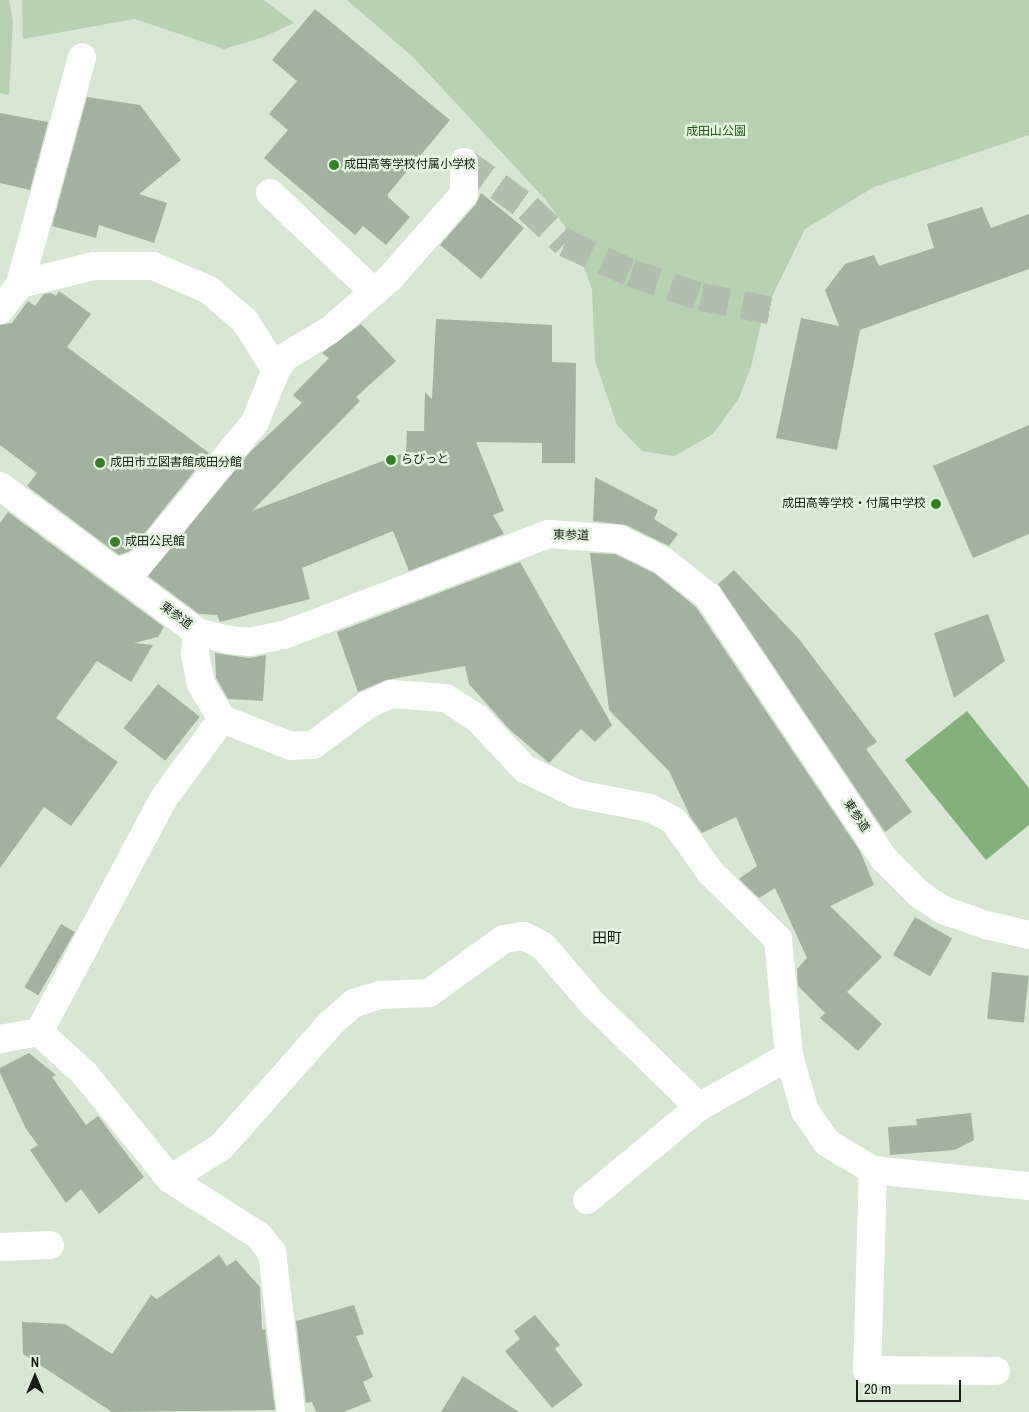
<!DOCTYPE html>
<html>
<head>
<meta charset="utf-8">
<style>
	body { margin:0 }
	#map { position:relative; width:1029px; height:1412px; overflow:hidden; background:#d7e7d4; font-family:"Archivo Narrow","Noto Sans JP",sans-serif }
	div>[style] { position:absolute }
	.green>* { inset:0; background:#b5d1b0 }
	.water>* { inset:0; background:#84b07c }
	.building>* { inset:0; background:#a3b2a0; transform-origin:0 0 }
	.minor-tunnel>* { height:28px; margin-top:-14px; transform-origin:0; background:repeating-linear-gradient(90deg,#b1beae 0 28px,transparent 0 42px) }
	.minor>* { height:28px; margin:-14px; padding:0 14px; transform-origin:14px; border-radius:14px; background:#fff }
	.dots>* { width:14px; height:14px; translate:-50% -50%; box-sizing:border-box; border:2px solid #e4f4e1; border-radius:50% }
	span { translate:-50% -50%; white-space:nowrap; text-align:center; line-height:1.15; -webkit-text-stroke:5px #e4f4e1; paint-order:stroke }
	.park-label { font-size:12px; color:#215b15 }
	.poi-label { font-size:12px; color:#171c16 }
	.left { translate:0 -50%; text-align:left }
	.right { translate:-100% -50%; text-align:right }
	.street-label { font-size:12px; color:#171c16 }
	.quarter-label { font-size:15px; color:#171c16 }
	.north { position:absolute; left:10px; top:1352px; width:50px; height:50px; -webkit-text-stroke:4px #e4f4e1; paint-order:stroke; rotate:0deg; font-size:14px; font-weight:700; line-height:20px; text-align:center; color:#171c16 }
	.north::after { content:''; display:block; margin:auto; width:18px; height:22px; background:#171c16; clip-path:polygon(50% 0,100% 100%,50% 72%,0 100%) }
	.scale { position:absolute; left:856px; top:1380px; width:105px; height:22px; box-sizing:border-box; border:2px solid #171c16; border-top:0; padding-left:6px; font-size:15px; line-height:18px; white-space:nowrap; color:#171c16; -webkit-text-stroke:4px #e4f4e1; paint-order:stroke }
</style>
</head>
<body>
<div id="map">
	<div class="green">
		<i style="clip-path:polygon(0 0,9px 0,13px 21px,9px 95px,0 93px)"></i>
		<i style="clip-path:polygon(22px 0,264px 0,294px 23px,261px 38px,224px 49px,135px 19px,23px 39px)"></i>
		<i style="clip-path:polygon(347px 0,1029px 0,1029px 135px,874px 187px,805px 229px,763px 315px,751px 367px,739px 398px,713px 434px,674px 456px,642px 451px,617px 425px,595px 361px,592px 289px,572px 236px,545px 199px,413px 57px)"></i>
	</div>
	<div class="water">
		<i style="clip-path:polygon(967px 711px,1029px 788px,1029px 825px,986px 860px,905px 760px)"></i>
	</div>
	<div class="building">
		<i style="clip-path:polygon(315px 9px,450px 120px,388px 194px,388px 197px,410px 217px,386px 245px,363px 226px,355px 235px,264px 158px,288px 130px,269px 114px,297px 81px,272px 60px)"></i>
		<i style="clip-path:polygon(87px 97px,140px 105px,181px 160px,139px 194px,167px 203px,154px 243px,99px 225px,96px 238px,52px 226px)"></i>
		<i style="clip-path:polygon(0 113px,48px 122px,30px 190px,0 183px)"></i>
		<i style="clip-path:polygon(481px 193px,524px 228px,481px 279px,440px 245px,476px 204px)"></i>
		<i style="clip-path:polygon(982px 207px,991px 228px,1029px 214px,1029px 269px,860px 330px,837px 450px,776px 438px,801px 318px,839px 326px,825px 290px,845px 264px,874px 255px,879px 266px,934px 248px,927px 224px)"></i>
		<i style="clip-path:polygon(59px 291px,91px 314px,67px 347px,209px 453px,130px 551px,119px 555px,27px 486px,37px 473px,0 445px,0 325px,12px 323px,28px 301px,35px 306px,44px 294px,51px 293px,56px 296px)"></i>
		<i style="clip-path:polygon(436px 319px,552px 325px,552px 362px,576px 363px,575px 463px,542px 463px,542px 443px,476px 442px,504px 511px,493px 515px,504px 534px,409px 571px,393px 531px,302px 568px,310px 599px,220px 622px,217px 615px,199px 614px,148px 576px,251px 451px,302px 403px,293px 395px,329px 358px,322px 353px,361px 324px,396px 361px,356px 397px,360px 401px,252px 511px,406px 452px,407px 431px,424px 431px,425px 392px,432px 399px)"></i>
		<i style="clip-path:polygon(1029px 425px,1029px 534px,973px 558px,933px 466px)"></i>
		<i style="clip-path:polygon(595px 477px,658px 510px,654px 519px,678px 534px,669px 546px,626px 525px,593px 521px)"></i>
		<i style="clip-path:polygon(8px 512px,164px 627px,158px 637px,134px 643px,153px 645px,131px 682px,97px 661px,56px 718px,118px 762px,71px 826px,44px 807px,0 868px,0 523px)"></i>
		<i style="clip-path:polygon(590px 553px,615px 554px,654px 573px,696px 607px,860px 851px,874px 885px,830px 906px,882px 957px,847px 992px,882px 1024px,858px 1051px,820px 1018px,825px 1013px,798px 986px,797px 969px,807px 958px,775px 888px,759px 898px,739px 879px,757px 866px,736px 817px,702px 833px,691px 818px,669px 771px,609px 710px)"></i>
		<i style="clip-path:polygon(520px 562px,612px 725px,595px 742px,581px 729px,549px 763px,510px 730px,469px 684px,465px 666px,386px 680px,358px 692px,337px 632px)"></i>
		<i style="clip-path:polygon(734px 570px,799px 639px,877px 742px,866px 749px,912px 812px,885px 832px,718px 584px)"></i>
		<i style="clip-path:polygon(988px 614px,1005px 661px,954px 698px,934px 633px)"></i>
		<i style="clip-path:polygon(215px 653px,249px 658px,266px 655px,263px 701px,228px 699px,216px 678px)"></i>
		<i style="left:158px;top:684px;width:53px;height:56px;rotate:38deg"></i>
		<i style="left:915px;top:917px;width:43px;height:44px;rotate:30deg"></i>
		<i style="left:61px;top:924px;width:16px;height:73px;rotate:30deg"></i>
		<i style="left:992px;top:972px;width:37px;height:47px;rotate:6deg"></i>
		<i style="clip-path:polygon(29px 1053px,56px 1075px,52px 1077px,86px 1125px,98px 1116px,144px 1177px,99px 1214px,81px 1189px,66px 1203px,30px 1150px,38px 1145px,26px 1129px,0 1073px,0 1068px)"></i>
		<i style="clip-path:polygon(971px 1113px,974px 1140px,955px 1150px,890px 1155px,888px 1127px,917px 1125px,916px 1119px)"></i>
		<i style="clip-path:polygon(219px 1255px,227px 1266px,236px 1260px,260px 1287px,262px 1330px,265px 1329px,275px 1410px,112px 1412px,23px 1354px,22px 1322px,65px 1324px,112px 1354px,151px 1295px,157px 1299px)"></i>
		<i style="clip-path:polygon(354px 1305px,364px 1334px,356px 1336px,373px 1377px,363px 1382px,371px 1401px,344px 1412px,316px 1412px,312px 1402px,306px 1403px,296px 1321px)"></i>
		<i style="clip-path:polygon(535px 1315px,560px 1345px,555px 1349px,583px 1385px,552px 1408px,505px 1351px,520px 1339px,514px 1331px)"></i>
		<i style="clip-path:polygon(463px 1376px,519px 1412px,441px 1412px)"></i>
	</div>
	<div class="minor-tunnel">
		<i style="left:464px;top:162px;width:79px;rotate:35.7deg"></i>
		<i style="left:528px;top:208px;width:51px;rotate:43.4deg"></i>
		<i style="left:565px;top:243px;width:72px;rotate:24.4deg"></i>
		<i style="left:631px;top:273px;width:74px;rotate:18.9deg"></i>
		<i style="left:701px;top:297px;width:73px;rotate:11deg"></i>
	</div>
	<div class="minor">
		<i style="left:270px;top:193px;width:144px;rotate:43.6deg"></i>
		<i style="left:20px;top:284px;width:235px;rotate:-74.7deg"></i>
		<i style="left:0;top:310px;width:33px;rotate:-52deg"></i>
		<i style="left:20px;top:284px;width:76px;rotate:-13.7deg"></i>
		<i style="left:94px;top:266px;width:59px"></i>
		<i style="left:153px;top:266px;width:61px;rotate:23.2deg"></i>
		<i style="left:209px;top:290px;width:48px;rotate:40.7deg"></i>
		<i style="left:245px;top:321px;width:58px;rotate:57.7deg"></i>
		<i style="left:276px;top:370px;width:56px;rotate:112deg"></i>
		<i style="left:255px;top:422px;width:183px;rotate:129.2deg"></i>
		<i style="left:139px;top:564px;width:22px;rotate:159deg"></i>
		<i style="left:276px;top:370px;width:16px;rotate:-55deg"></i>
		<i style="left:285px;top:357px;width:52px;rotate:-31deg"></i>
		<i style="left:330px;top:330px;width:79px;rotate:-40.9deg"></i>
		<i style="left:390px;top:278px;width:112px;rotate:-48.6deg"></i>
		<i style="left:464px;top:194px;width:32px;rotate:-90deg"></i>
		<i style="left:0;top:486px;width:245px;rotate:36.5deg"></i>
		<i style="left:197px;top:632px;width:33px;rotate:14deg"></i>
		<i style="left:229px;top:640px;width:21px;rotate:5deg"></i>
		<i style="left:250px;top:642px;width:35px;rotate:-12deg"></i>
		<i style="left:284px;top:635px;width:284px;rotate:-20.9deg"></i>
		<i style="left:549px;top:534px;width:70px;rotate:4.1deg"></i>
		<i style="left:619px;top:539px;width:48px;rotate:26deg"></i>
		<i style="left:662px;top:560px;width:58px;rotate:38deg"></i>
		<i style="left:708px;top:596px;width:316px;rotate:56.2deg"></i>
		<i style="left:884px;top:859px;width:48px;rotate:45deg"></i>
		<i style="left:918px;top:893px;width:30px;rotate:34deg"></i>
		<i style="left:943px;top:910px;width:46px;rotate:19.2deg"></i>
		<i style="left:986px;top:925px;width:44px;rotate:13.1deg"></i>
		<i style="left:197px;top:632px;width:23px;rotate:95deg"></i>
		<i style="left:195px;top:655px;width:30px;rotate:78deg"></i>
		<i style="left:201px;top:684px;width:41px;rotate:59deg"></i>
		<i style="left:222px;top:719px;width:74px;rotate:21.4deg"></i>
		<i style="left:291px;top:746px;width:22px;rotate:-3deg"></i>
		<i style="left:313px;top:745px;width:67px;rotate:-36.5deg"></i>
		<i style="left:367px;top:705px;width:27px;rotate:-24deg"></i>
		<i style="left:392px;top:694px;width:54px;rotate:4.2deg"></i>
		<i style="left:446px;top:698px;width:38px;rotate:33deg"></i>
		<i style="left:478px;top:719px;width:69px;rotate:46.8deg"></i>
		<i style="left:525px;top:769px;width:58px;rotate:25.7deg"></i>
		<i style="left:577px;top:794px;width:74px;rotate:10.9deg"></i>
		<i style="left:650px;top:808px;width:27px;rotate:28deg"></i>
		<i style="left:674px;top:821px;width:64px;rotate:54.6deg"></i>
		<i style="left:711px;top:873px;width:94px;rotate:44.6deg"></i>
		<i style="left:778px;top:939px;width:118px;rotate:84.6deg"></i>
		<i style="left:789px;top:1056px;width:57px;rotate:73.8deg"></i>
		<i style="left:805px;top:1111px;width:39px;rotate:55deg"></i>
		<i style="left:827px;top:1143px;width:53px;rotate:30.4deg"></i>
		<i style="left:873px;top:1170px;width:157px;rotate:5.9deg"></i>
		<i style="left:39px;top:1032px;width:61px;rotate:42.3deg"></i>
		<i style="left:84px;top:1073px;width:136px;rotate:50.9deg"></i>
		<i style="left:170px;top:1179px;width:104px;rotate:32.5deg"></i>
		<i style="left:258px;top:1235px;width:22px;rotate:51deg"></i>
		<i style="left:272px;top:1252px;width:161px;rotate:83.2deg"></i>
		<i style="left:39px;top:1032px;width:265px;rotate:-61.9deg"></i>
		<i style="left:164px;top:798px;width:98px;rotate:-53.7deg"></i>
		<i style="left:0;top:1039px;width:40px;rotate:-10deg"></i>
		<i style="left:873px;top:1170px;width:200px;rotate:91.7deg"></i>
		<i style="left:867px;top:1370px;width:129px;rotate:0.4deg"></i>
		<i style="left:170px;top:1179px;width:60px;rotate:-32.1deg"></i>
		<i style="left:221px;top:1147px;width:166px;rotate:-48.4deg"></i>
		<i style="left:331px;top:1023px;width:30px;rotate:-41deg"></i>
		<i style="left:354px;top:1003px;width:27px;rotate:-17deg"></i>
		<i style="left:380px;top:995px;width:49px;rotate:-2.3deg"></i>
		<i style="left:429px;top:993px;width:92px;rotate:-35.8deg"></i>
		<i style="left:504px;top:939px;width:20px;rotate:-9deg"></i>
		<i style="left:524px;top:936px;width:21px;rotate:28deg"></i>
		<i style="left:543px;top:946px;width:75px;rotate:49.3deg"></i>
		<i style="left:592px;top:1003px;width:149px;rotate:44.2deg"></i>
		<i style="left:587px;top:1200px;width:146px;rotate:-39.7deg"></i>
		<i style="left:699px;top:1107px;width:103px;rotate:-29.5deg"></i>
		<i style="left:0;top:1247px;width:50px;rotate:-2.3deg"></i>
	</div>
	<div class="dots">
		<i style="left:334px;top:165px;background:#357f26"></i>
		<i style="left:391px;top:460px;background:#357f26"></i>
		<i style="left:100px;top:463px;background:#357f26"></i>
		<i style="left:936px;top:504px;background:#357f26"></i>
		<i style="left:115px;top:542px;background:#357f26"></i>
	</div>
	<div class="park-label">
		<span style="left:716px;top:132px">成田山公園</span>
	</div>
	<div class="poi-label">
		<span class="left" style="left:344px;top:165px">成田高等学校付属小学校</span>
		<span class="left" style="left:401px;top:460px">らびっと</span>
		<span class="left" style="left:110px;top:463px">成田市立図書館成田分館</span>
		<span class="right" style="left:926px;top:504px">成田高等学校・付属中学校</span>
		<span class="left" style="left:125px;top:542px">成田公民館</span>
	</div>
	<div class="street-label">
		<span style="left:571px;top:536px;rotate:1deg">東参道</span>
		<span style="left:176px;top:616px;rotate:37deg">東参道</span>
		<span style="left:856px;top:816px;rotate:56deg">東参道</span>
	</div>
	<div class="quarter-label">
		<span style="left:607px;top:938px">田町</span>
	</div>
	<div class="north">N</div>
	<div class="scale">20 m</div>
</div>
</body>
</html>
